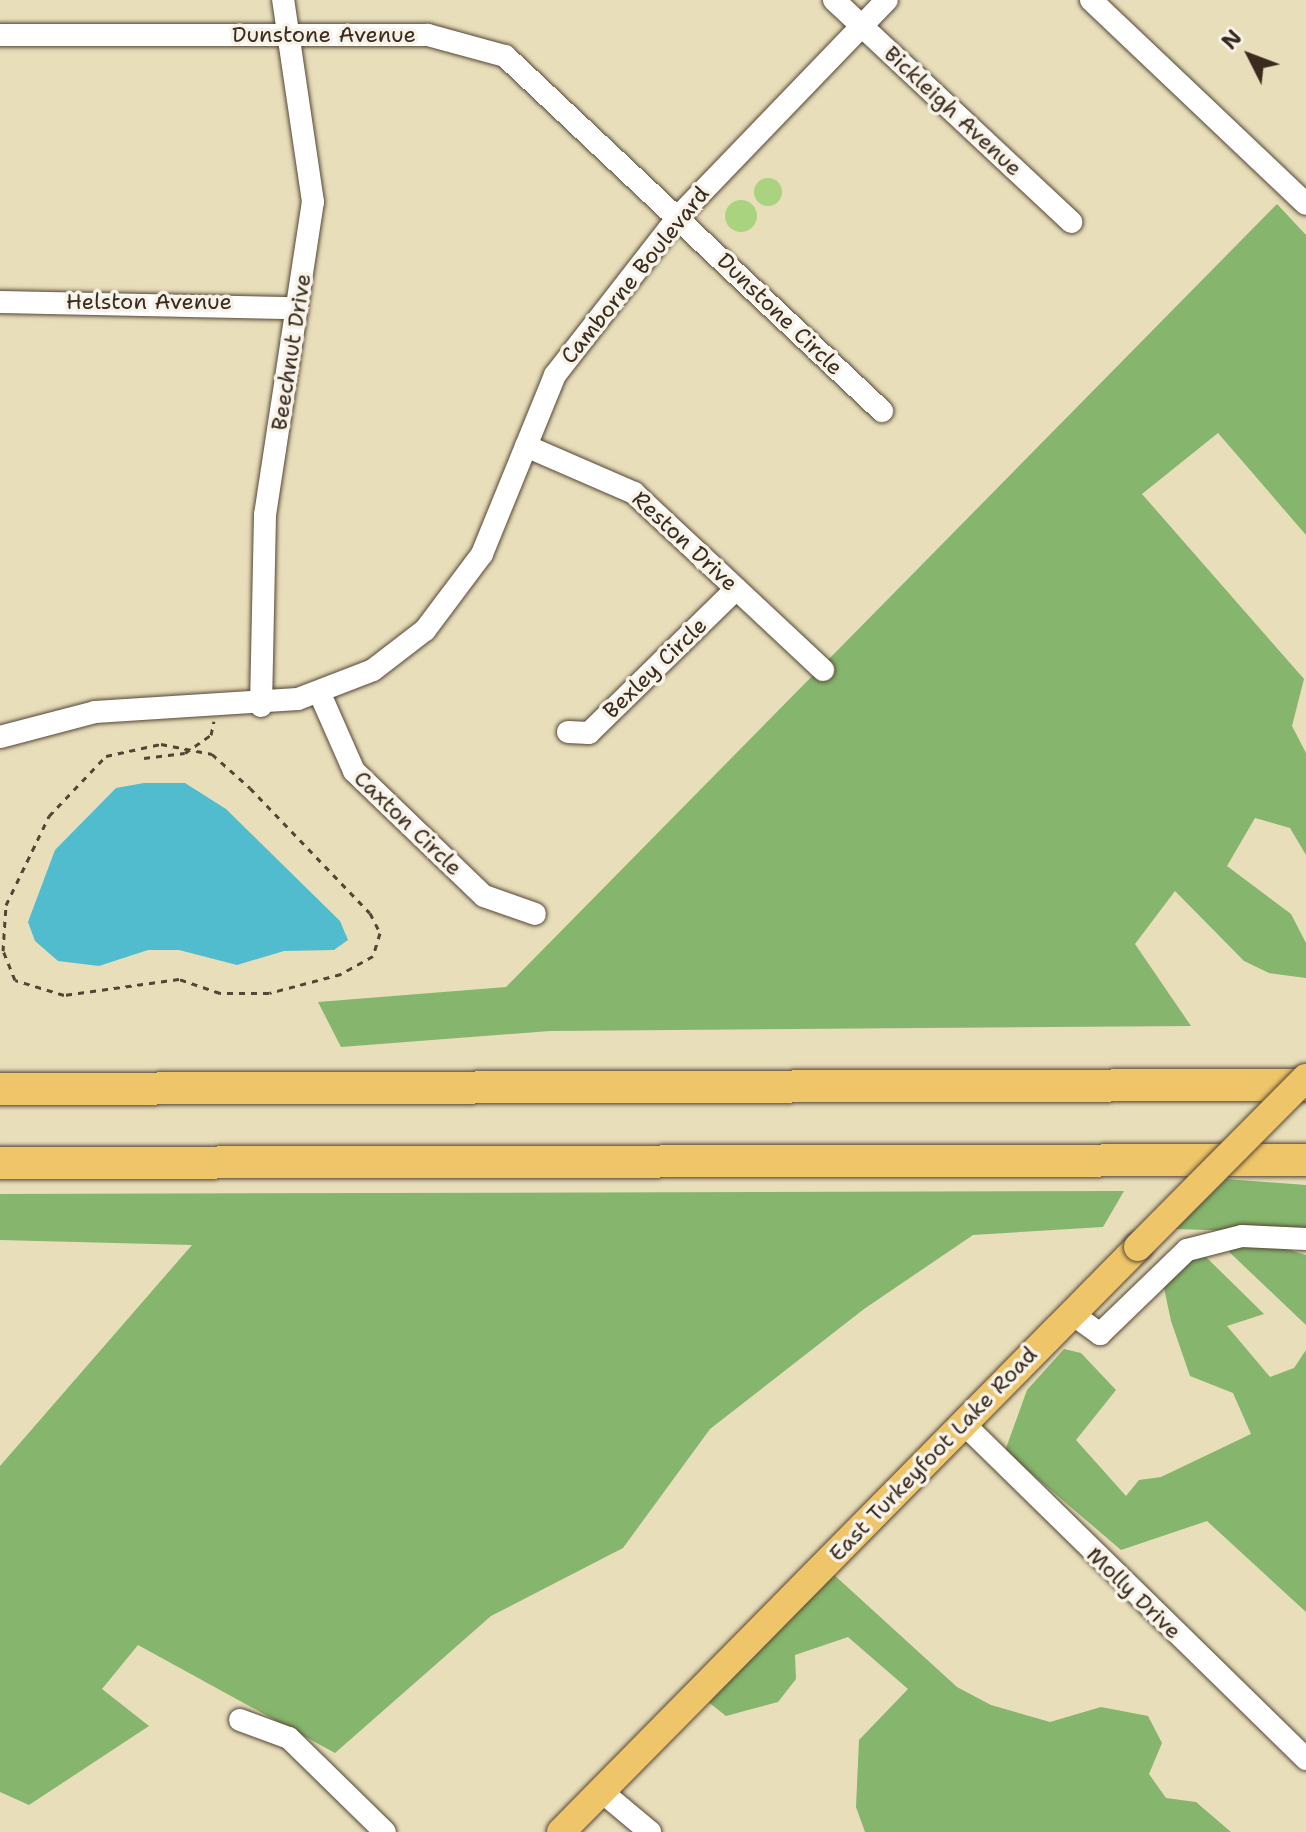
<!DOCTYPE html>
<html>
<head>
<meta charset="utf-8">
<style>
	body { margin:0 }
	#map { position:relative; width:1306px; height:1832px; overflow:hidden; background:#e8deba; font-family:"Shantell Sans",sans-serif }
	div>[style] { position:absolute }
	.green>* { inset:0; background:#a9d37e }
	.round { border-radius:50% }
	.forest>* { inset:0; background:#86b56d }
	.water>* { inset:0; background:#52bccf }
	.path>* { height:3px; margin-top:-1.5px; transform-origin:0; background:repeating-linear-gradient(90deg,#554535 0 6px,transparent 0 12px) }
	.roads { filter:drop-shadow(0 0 2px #554535) drop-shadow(0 0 2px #554535) }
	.minor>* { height:22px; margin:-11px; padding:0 11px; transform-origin:11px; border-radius:11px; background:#fff }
	.major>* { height:28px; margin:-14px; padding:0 14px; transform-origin:14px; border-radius:14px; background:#eec569 }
	.highway>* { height:32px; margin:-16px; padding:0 16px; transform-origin:16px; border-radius:16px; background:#eec569 }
	.bridges { filter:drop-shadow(0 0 2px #554535) drop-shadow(0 0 2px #554535) }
	.major-bridge>* { height:28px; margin:-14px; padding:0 14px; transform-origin:14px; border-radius:14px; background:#eec569 }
	span { translate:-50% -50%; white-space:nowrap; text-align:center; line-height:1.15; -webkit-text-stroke:7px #f7f3e8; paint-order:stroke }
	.street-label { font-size:22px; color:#3b2a1e }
	.north { position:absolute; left:1210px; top:16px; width:80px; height:80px; -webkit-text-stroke:6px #f7f3e8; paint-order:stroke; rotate:312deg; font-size:22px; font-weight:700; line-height:32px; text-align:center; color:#3b2a1e }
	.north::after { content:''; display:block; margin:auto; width:28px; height:36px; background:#3b2a1e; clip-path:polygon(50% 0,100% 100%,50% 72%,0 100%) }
</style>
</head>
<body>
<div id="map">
	<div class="green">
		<i class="round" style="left:754px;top:178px;width:28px;height:28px"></i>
		<i class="round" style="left:725px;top:200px;width:32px;height:32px"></i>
	</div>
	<div class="forest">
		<i style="clip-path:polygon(1277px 204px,1306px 235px,1306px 535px,1218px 433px,1142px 494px,1304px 679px,1292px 726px,1306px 753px,1306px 855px,1290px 828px,1255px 818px,1227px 866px,1291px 914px,1306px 943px,1306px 978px,1269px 973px,1244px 961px,1175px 891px,1135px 944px,1191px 1026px,550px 1031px,341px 1047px,318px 1002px,506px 987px)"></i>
		<i style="clip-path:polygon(1226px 1179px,1306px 1185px,1306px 1233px,1175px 1229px)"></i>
		<i style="clip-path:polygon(1124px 1191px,1103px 1227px,973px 1235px,864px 1309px,710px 1429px,623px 1548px,491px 1616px,335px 1753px,138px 1645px,102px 1689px,149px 1726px,29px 1805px,0 1792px,0 1466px,192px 1245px,0 1240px,0 1194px)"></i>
		<i style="clip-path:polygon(1270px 1244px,1306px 1255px,1306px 1325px,1225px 1248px)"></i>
		<i style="clip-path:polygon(1206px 1257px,1264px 1314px,1227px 1326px,1270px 1377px,1294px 1368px,1306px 1350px,1306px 1612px,1207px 1521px,1121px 1550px,1005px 1451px,1027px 1390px,1064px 1349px,1081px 1353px,1116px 1390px,1076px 1440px,1126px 1496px,1139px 1480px,1161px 1477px,1251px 1434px,1233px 1393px,1190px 1376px,1171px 1321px,1163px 1283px,1177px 1262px)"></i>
		<i style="clip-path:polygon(832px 1573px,957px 1687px,991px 1705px,1050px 1722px,1101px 1707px,1148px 1716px,1162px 1743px,1149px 1774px,1166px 1798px,1196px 1802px,1231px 1832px,865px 1832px,856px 1807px,859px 1740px,908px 1689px,848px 1637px,795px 1655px,796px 1679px,778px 1702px,726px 1716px,707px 1701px)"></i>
	</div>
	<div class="water">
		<i style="clip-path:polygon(144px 783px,185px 783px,226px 809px,340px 921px,348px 940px,334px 950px,284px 951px,237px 965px,179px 950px,148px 950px,99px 966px,58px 961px,35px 941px,28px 922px,55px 850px,116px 788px)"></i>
	</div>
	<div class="path">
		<i style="left:161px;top:744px;width:52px;rotate:11.1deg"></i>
		<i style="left:212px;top:754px;width:51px;rotate:41.8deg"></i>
		<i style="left:250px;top:788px;width:173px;rotate:46.2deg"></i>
		<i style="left:370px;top:913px;width:22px;rotate:63deg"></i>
		<i style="left:380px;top:933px;width:24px;rotate:107deg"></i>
		<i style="left:373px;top:956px;width:37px;rotate:151deg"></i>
		<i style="left:341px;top:974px;width:74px;rotate:165.2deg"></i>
		<i style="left:269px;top:993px;width:49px;rotate:180deg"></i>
		<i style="left:220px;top:993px;width:43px;rotate:-161.1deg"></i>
		<i style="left:179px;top:979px;width:116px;rotate:172.1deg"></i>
		<i style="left:64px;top:995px;width:51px;rotate:-163deg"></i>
		<i style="left:15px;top:980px;width:31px;rotate:-112deg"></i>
		<i style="left:3px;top:951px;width:46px;rotate:-86.3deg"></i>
		<i style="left:6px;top:905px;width:99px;rotate:-64.2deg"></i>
		<i style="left:49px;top:816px;width:83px;rotate:-46.5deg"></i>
		<i style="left:106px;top:756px;width:56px;rotate:-12.3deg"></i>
		<i style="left:144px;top:758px;width:41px;rotate:-7deg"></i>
		<i style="left:185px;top:753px;width:32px;rotate:-35deg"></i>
		<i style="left:211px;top:735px;width:14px;rotate:-78deg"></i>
	</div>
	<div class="roads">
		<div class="minor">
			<i style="left:834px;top:0;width:325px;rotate:43.1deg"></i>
			<i style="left:1091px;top:0;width:296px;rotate:43.5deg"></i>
			<i style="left:0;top:35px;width:428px"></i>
			<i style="left:428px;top:35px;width:80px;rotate:15.3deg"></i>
			<i style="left:505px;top:56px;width:518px;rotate:43.28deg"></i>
			<i style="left:0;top:302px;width:297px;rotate:1.2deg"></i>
			<i style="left:526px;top:446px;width:118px;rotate:23.5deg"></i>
			<i style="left:634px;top:493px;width:259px;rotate:43.1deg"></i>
			<i style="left:320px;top:694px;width:84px;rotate:66.2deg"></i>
			<i style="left:354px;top:771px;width:180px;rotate:43.9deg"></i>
			<i style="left:484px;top:896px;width:54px;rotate:19.4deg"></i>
			<i style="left:261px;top:706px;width:191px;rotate:-88.8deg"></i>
			<i style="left:265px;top:515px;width:317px;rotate:-81.3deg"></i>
			<i style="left:313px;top:202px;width:204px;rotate:-98.4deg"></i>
			<i style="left:568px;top:732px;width:21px;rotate:3deg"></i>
			<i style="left:589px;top:733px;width:206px;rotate:-44.4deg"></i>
			<i style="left:0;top:737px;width:98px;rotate:-14.7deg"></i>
			<i style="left:95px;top:712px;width:203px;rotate:-3.7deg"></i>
			<i style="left:298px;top:699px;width:80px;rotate:-21.1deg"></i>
			<i style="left:373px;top:670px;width:66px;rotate:-37.6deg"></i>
			<i style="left:425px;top:630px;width:95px;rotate:-53.1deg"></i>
			<i style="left:482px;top:554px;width:193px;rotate:-67.8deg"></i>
			<i style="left:555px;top:375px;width:200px;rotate:-52.1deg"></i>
			<i style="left:678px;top:217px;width:301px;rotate:-46.1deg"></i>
			<i style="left:1071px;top:1313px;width:36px;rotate:36deg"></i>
			<i style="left:1100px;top:1334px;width:121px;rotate:-44deg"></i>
			<i style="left:1187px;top:1250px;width:57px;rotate:-14.3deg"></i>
			<i style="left:1242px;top:1236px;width:64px;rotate:2.7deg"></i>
			<i style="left:964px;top:1424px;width:479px;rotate:44.4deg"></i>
			<i style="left:240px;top:1720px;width:52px;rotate:20.2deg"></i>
			<i style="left:289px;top:1738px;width:134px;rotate:44.4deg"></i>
			<i style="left:601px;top:1791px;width:64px;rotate:39.9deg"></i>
		</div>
		<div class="major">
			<i style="left:561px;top:1832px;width:822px;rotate:-45.39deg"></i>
		</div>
		<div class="highway">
			<i style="left:0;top:1089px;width:1306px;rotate:-0.18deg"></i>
			<i style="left:0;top:1163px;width:1306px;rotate:-0.13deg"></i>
		</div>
	</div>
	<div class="bridges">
		<div class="major-bridge">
			<i style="left:1138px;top:1247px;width:238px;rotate:-45.2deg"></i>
		</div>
	</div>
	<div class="street-label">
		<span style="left:324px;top:35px">Dunstone Avenue</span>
		<span style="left:953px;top:111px;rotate:43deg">Bickleigh Avenue</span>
		<span style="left:635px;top:275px;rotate:-51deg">Camborne Boulevard</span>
		<span style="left:149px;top:302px">Helston Avenue</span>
		<span style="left:780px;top:314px;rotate:44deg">Dunstone Circle</span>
		<span style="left:291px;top:352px;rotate:-81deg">Beechnut Drive</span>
		<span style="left:685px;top:541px;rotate:43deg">Reston Drive</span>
		<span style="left:655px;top:668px;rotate:-44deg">Bexley Circle</span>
		<span style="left:408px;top:823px;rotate:44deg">Caxton Circle</span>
		<span style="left:933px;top:1454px;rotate:-46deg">East Turkeyfoot Lake Road</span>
		<span style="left:1134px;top:1593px;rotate:44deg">Molly Drive</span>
	</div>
	<div class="north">N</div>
</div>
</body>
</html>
